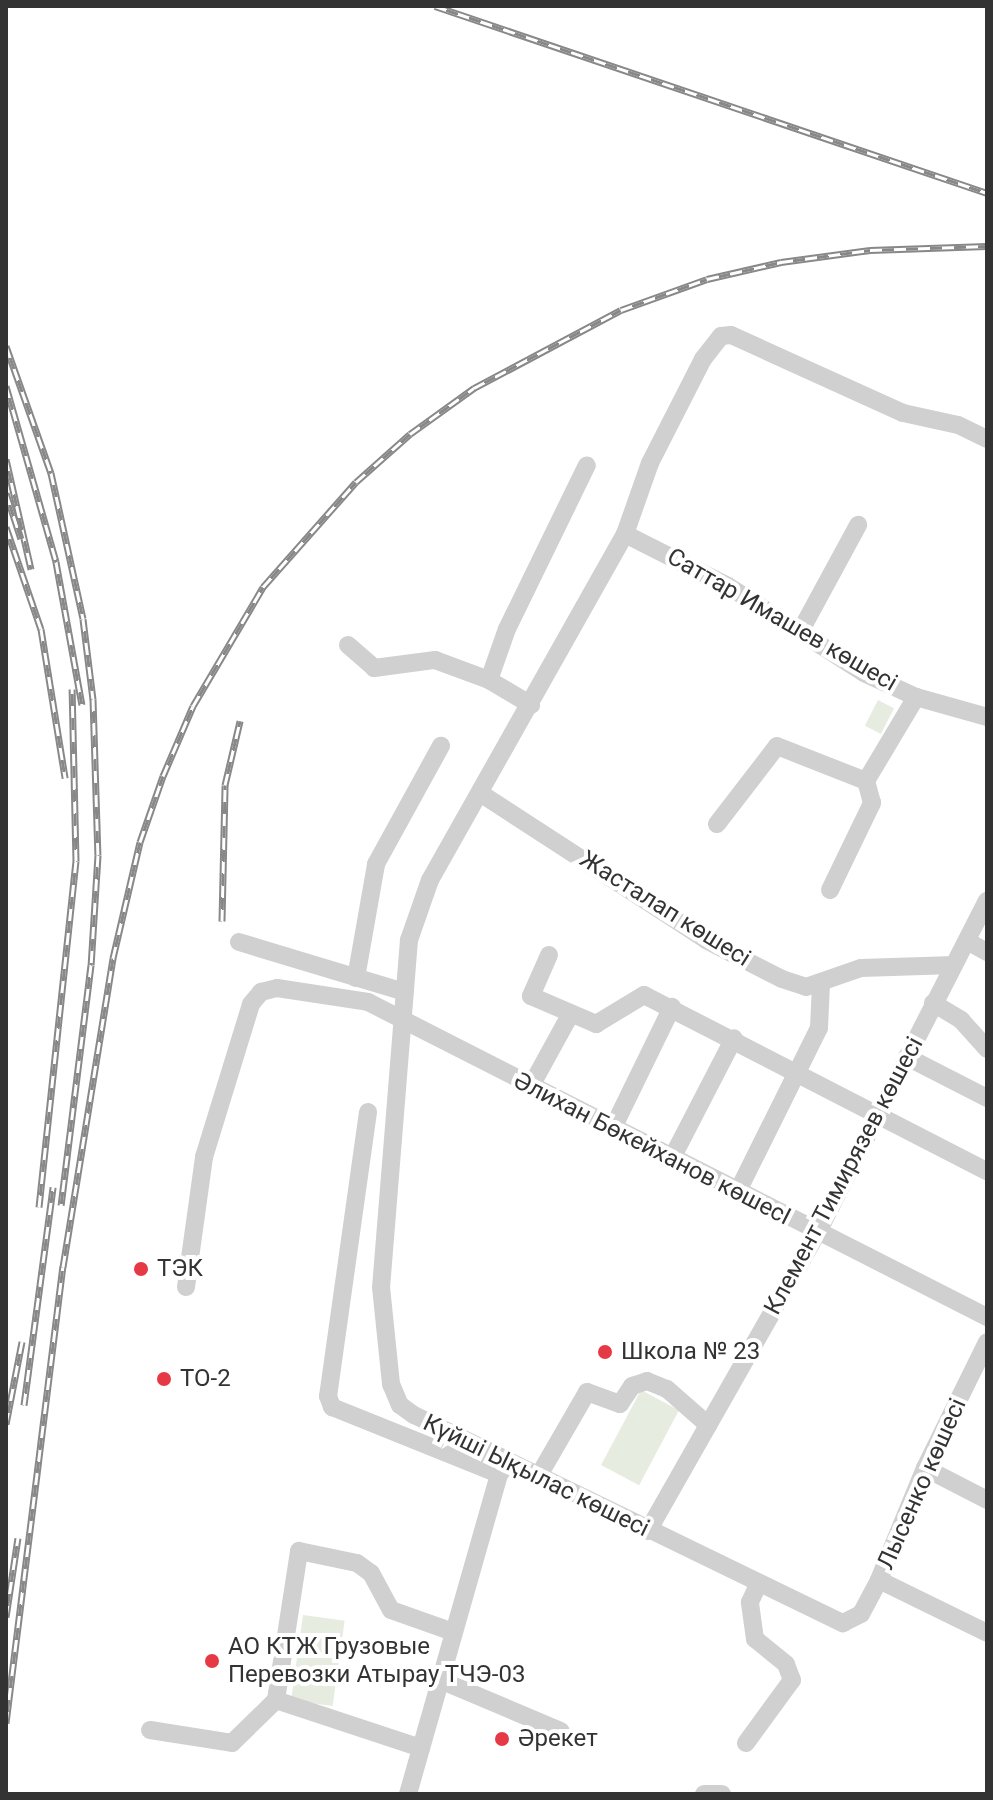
<!DOCTYPE html>
<html>
<head>
<meta charset="utf-8">
<style>
	body { margin:0 }
	#map { position:relative; width:993px; height:1800px; overflow:hidden; background:#fff; font-family:Roboto,sans-serif }
	div>[style] { position:absolute }
	.green>* { inset:0; background:#e6ecdf; transform-origin:0 0 }
	.minor>* { height:18px; margin:-9px; padding:0 9px; transform-origin:9px; border-radius:9px; background:#d0d0d0 }
	.rail>* { height:7px; margin-top:-3.5px; transform-origin:0; background:repeating-linear-gradient(90deg,#fff 0 12px,#888 0 24px); box-sizing:border-box; border-block:2px solid #888 }
	.dots>* { width:22px; height:22px; translate:-50% -50%; box-sizing:border-box; border:4px solid #fff; border-radius:50% }
	span { translate:-50% -50%; white-space:nowrap; text-align:center; line-height:1.15; -webkit-text-stroke:8px #fff; paint-order:stroke }
	.street-label { font-size:24px; color:#333 }
	.poi-label { font-size:24px; color:#333 }
	.left { translate:0 -50%; text-align:left }
	.frame { position:absolute; inset:0; border:8px solid #333; pointer-events:none }
</style>
</head>
<body>
<div id="map">
	<div class="green">
		<i style="left:878px;top:700px;width:18px;height:29px;rotate:27deg"></i>
		<i style="left:641px;top:1390px;width:43px;height:85px;rotate:28deg"></i>
		<i style="left:303px;top:1615px;width:42px;height:86px;rotate:8deg"></i>
	</div>
	<div class="minor">
		<i style="left:987px;top:439px;width:32px;rotate:-154deg"></i>
		<i style="left:958px;top:425px;width:56px;rotate:-167.7deg"></i>
		<i style="left:903px;top:413px;width:189px;rotate:-155.6deg"></i>
		<i style="left:731px;top:335px;width:10px;rotate:174deg"></i>
		<i style="left:721px;top:336px;width:29px;rotate:128deg"></i>
		<i style="left:703px;top:359px;width:117px;rotate:117deg"></i>
		<i style="left:650px;top:463px;width:75px;rotate:109.4deg"></i>
		<i style="left:625px;top:534px;width:397px;rotate:119.4deg"></i>
		<i style="left:430px;top:880px;width:64px;rotate:109.3deg"></i>
		<i style="left:409px;top:940px;width:348px;rotate:94.6deg"></i>
		<i style="left:381px;top:1287px;width:98px;rotate:84.1deg"></i>
		<i style="left:391px;top:1384px;width:23px;rotate:67deg"></i>
		<i style="left:400px;top:1405px;width:17px;rotate:36deg"></i>
		<i style="left:414px;top:1415px;width:477px;rotate:25.9deg"></i>
		<i style="left:843px;top:1623px;width:20px;rotate:-27deg"></i>
		<i style="left:861px;top:1614px;width:38px;rotate:-62deg"></i>
		<i style="left:879px;top:1580px;width:121px;rotate:-67.7deg"></i>
		<i style="left:925px;top:1468px;width:140px;rotate:-63.8deg"></i>
		<i style="left:625px;top:534px;width:115px;rotate:26.8deg"></i>
		<i style="left:728px;top:586px;width:161px;rotate:32.6deg"></i>
		<i style="left:864px;top:673px;width:57px;rotate:24.8deg"></i>
		<i style="left:916px;top:697px;width:74px;rotate:15.7deg"></i>
		<i style="left:800px;top:632px;width:122px;rotate:-61.5deg"></i>
		<i style="left:348px;top:645px;width:35px;rotate:41deg"></i>
		<i style="left:374px;top:668px;width:62px;rotate:-7.5deg"></i>
		<i style="left:435px;top:660px;width:58px;rotate:20.3deg"></i>
		<i style="left:489px;top:680px;width:49px;rotate:30.8deg"></i>
		<i style="left:489px;top:680px;width:54px;rotate:-70.6deg"></i>
		<i style="left:507px;top:629px;width:182px;rotate:-64deg"></i>
		<i style="left:480px;top:793px;width:270px;rotate:33deg"></i>
		<i style="left:706px;top:940px;width:85px;rotate:27.2deg"></i>
		<i style="left:782px;top:979px;width:25px;rotate:18deg"></i>
		<i style="left:806px;top:987px;width:58px;rotate:-19.1deg"></i>
		<i style="left:861px;top:968px;width:93px;rotate:-1.8deg"></i>
		<i style="left:717px;top:824px;width:98px;rotate:-52.4deg"></i>
		<i style="left:777px;top:746px;width:96px;rotate:21.5deg"></i>
		<i style="left:866px;top:781px;width:98px;rotate:-59.2deg"></i>
		<i style="left:830px;top:890px;width:97px;rotate:-64.2deg"></i>
		<i style="left:872px;top:803px;width:23px;rotate:-105deg"></i>
		<i style="left:967px;top:941px;width:23px;rotate:29deg"></i>
		<i style="left:239px;top:942px;width:173px;rotate:16.8deg"></i>
		<i style="left:549px;top:955px;width:45px;rotate:113.7deg"></i>
		<i style="left:531px;top:996px;width:71px;rotate:23.3deg"></i>
		<i style="left:596px;top:1024px;width:56px;rotate:-31.1deg"></i>
		<i style="left:644px;top:995px;width:386px;rotate:27.2deg"></i>
		<i style="left:356px;top:978px;width:116px;rotate:-80deg"></i>
		<i style="left:376px;top:864px;width:135px;rotate:-61.2deg"></i>
		<i style="left:933px;top:1003px;width:33px;rotate:31deg"></i>
		<i style="left:961px;top:1020px;width:39px;rotate:48deg"></i>
		<i style="left:907px;top:1057px;width:90px;rotate:27.1deg"></i>
		<i style="left:531px;top:1086px;width:81px;rotate:-61.2deg"></i>
		<i style="left:368px;top:1112px;width:287px;rotate:98deg"></i>
		<i style="left:328px;top:1396px;width:12px;rotate:70deg"></i>
		<i style="left:332px;top:1407px;width:180px;rotate:21.9deg"></i>
		<i style="left:612px;top:1130px;width:137px;rotate:-64deg"></i>
		<i style="left:671px;top:1160px;width:137px;rotate:-62.7deg"></i>
		<i style="left:737px;top:1193px;width:184px;rotate:-63.6deg"></i>
		<i style="left:819px;top:1028px;width:44px;rotate:-87.4deg"></i>
		<i style="left:186px;top:1287px;width:131px;rotate:-82.1deg"></i>
		<i style="left:204px;top:1157px;width:160px;rotate:-72.9deg"></i>
		<i style="left:251px;top:1004px;width:16px;rotate:-50deg"></i>
		<i style="left:261px;top:992px;width:16px;rotate:-14deg"></i>
		<i style="left:277px;top:988px;width:92px;rotate:8.7deg"></i>
		<i style="left:368px;top:1002px;width:695px;rotate:26.97deg"></i>
		<i style="left:925px;top:1468px;width:70px;rotate:27.3deg"></i>
		<i style="left:538px;top:1477px;width:98px;rotate:-60deg"></i>
		<i style="left:587px;top:1392px;width:35px;rotate:20deg"></i>
		<i style="left:620px;top:1404px;width:22px;rotate:-56deg"></i>
		<i style="left:632px;top:1386px;width:16px;rotate:-18deg"></i>
		<i style="left:647px;top:1381px;width:22px;rotate:22deg"></i>
		<i style="left:667px;top:1389px;width:55px;rotate:41.3deg"></i>
		<i style="left:648px;top:1531px;width:342px;rotate:-60.4deg"></i>
		<i style="left:817px;top:1234px;width:374px;rotate:-63deg"></i>
		<i style="left:879px;top:1580px;width:120px;rotate:26.1deg"></i>
		<i style="left:440px;top:1680px;width:131px;rotate:22.9deg"></i>
		<i style="left:150px;top:1730px;width:83px;rotate:9deg"></i>
		<i style="left:232px;top:1743px;width:62px;rotate:-44.3deg"></i>
		<i style="left:746px;top:1743px;width:78px;rotate:-53.9deg"></i>
		<i style="left:792px;top:1680px;width:17px;rotate:-111deg"></i>
		<i style="left:786px;top:1664px;width:40px;rotate:-141deg"></i>
		<i style="left:755px;top:1639px;width:37px;rotate:-98deg"></i>
		<i style="left:750px;top:1602px;width:19px;rotate:-65deg"></i>
		<i style="left:421px;top:1748px;width:153px;rotate:-161.7deg"></i>
		<i style="left:276px;top:1700px;width:151px;rotate:-81.2deg"></i>
		<i style="left:299px;top:1551px;width:59px;rotate:11.7deg"></i>
		<i style="left:357px;top:1563px;width:17px;rotate:36deg"></i>
		<i style="left:371px;top:1573px;width:42px;rotate:61.6deg"></i>
		<i style="left:391px;top:1610px;width:66px;rotate:19.5deg"></i>
		<i style="left:408px;top:1794px;width:333px;rotate:-74.1deg"></i>
		<i style="left:499px;top:1474px;width:12px;rotate:-48deg"></i>
		<i style="left:704px;top:1794px;width:18px"></i>
	</div>
	<div class="rail">
		<i style="left:435px;top:6px;width:583px;rotate:18.71deg"></i>
		<i style="left:6px;top:346px;width:135px;rotate:70.5deg"></i>
		<i style="left:51px;top:473px;width:149px;rotate:77.6deg"></i>
		<i style="left:83px;top:619px;width:81px;rotate:82.9deg"></i>
		<i style="left:93px;top:699px;width:156px;rotate:88.2deg"></i>
		<i style="left:98px;top:855px;width:110px;rotate:93.6deg"></i>
		<i style="left:91px;top:965px;width:242px;rotate:97.1deg"></i>
		<i style="left:6px;top:386px;width:183px;rotate:74.1deg"></i>
		<i style="left:56px;top:562px;width:145px;rotate:79.7deg"></i>
		<i style="left:6px;top:459px;width:113px;rotate:77.2deg"></i>
		<i style="left:6px;top:493px;width:48px;rotate:71.9deg"></i>
		<i style="left:6px;top:527px;width:108px;rotate:71.1deg"></i>
		<i style="left:41px;top:629px;width:151px;rotate:80.8deg"></i>
		<i style="left:222px;top:921px;width:136px;rotate:-88.7deg"></i>
		<i style="left:225px;top:785px;width:66px;rotate:-76.8deg"></i>
		<i style="left:39px;top:1207px;width:348px;rotate:-83.9deg"></i>
		<i style="left:76px;top:861px;width:172px;rotate:-91.3deg"></i>
		<i style="left:24px;top:1405px;width:220px;rotate:-82.4deg"></i>
		<i style="left:6px;top:1424px;width:84px;rotate:-79deg"></i>
		<i style="left:6px;top:1617px;width:80px;rotate:-81.4deg"></i>
		<i style="left:6px;top:1723px;width:460px;rotate:-82.9deg"></i>
		<i style="left:63px;top:1267px;width:313px;rotate:-80.8deg"></i>
		<i style="left:113px;top:958px;width:119px;rotate:-76.9deg"></i>
		<i style="left:140px;top:842px;width:70px;rotate:-70.8deg"></i>
		<i style="left:163px;top:776px;width:76px;rotate:-66.8deg"></i>
		<i style="left:193px;top:706px;width:138px;rotate:-59.5deg"></i>
		<i style="left:263px;top:587px;width:140px;rotate:-48.5deg"></i>
		<i style="left:356px;top:482px;width:72px;rotate:-41.6deg"></i>
		<i style="left:410px;top:434px;width:79px;rotate:-35.7deg"></i>
		<i style="left:474px;top:388px;width:166px;rotate:-28deg"></i>
		<i style="left:621px;top:310px;width:91px;rotate:-19.8deg"></i>
		<i style="left:707px;top:279px;width:76px;rotate:-12.9deg"></i>
		<i style="left:781px;top:262px;width:90px;rotate:-7.7deg"></i>
		<i style="left:870px;top:250px;width:117px;rotate:-2deg"></i>
	</div>
	<div class="dots">
		<i style="left:141px;top:1269px;background:#e63946"></i>
		<i style="left:605px;top:1352px;background:#e63946"></i>
		<i style="left:164px;top:1379px;background:#e63946"></i>
		<i style="left:212px;top:1661px;background:#e63946"></i>
		<i style="left:502px;top:1739px;background:#e63946"></i>
	</div>
	<div class="street-label">
		<span style="left:782px;top:620px;rotate:30deg">Саттар Имашев көшесі</span>
		<span style="left:665px;top:909px;rotate:32deg">Жасталап көшесі</span>
		<span style="left:652px;top:1149px;rotate:27deg">Әлихан Бөкейханов көшесI</span>
		<span style="left:844px;top:1176px;rotate:-62deg">Клемент Тимирязев көшесі</span>
		<span style="left:536px;top:1476px;rotate:26deg">Күйші Ықылас көшесі</span>
		<span style="left:922px;top:1484px;rotate:-66deg">Лысенко көшесі</span>
	</div>
	<div class="poi-label">
		<span class="left" style="left:157px;top:1269px">ТЭК</span>
		<span class="left" style="left:621px;top:1352px">Школа № 23</span>
		<span class="left" style="left:180px;top:1379px">ТО-2</span>
		<span class="left" style="left:228px;top:1661px">АО КТЖ Грузовые<br>Перевозки Атырау ТЧЭ-03</span>
		<span class="left" style="left:518px;top:1739px">Әрекет</span>
	</div>
	<div class="frame"></div>
</div>
</body>
</html>
